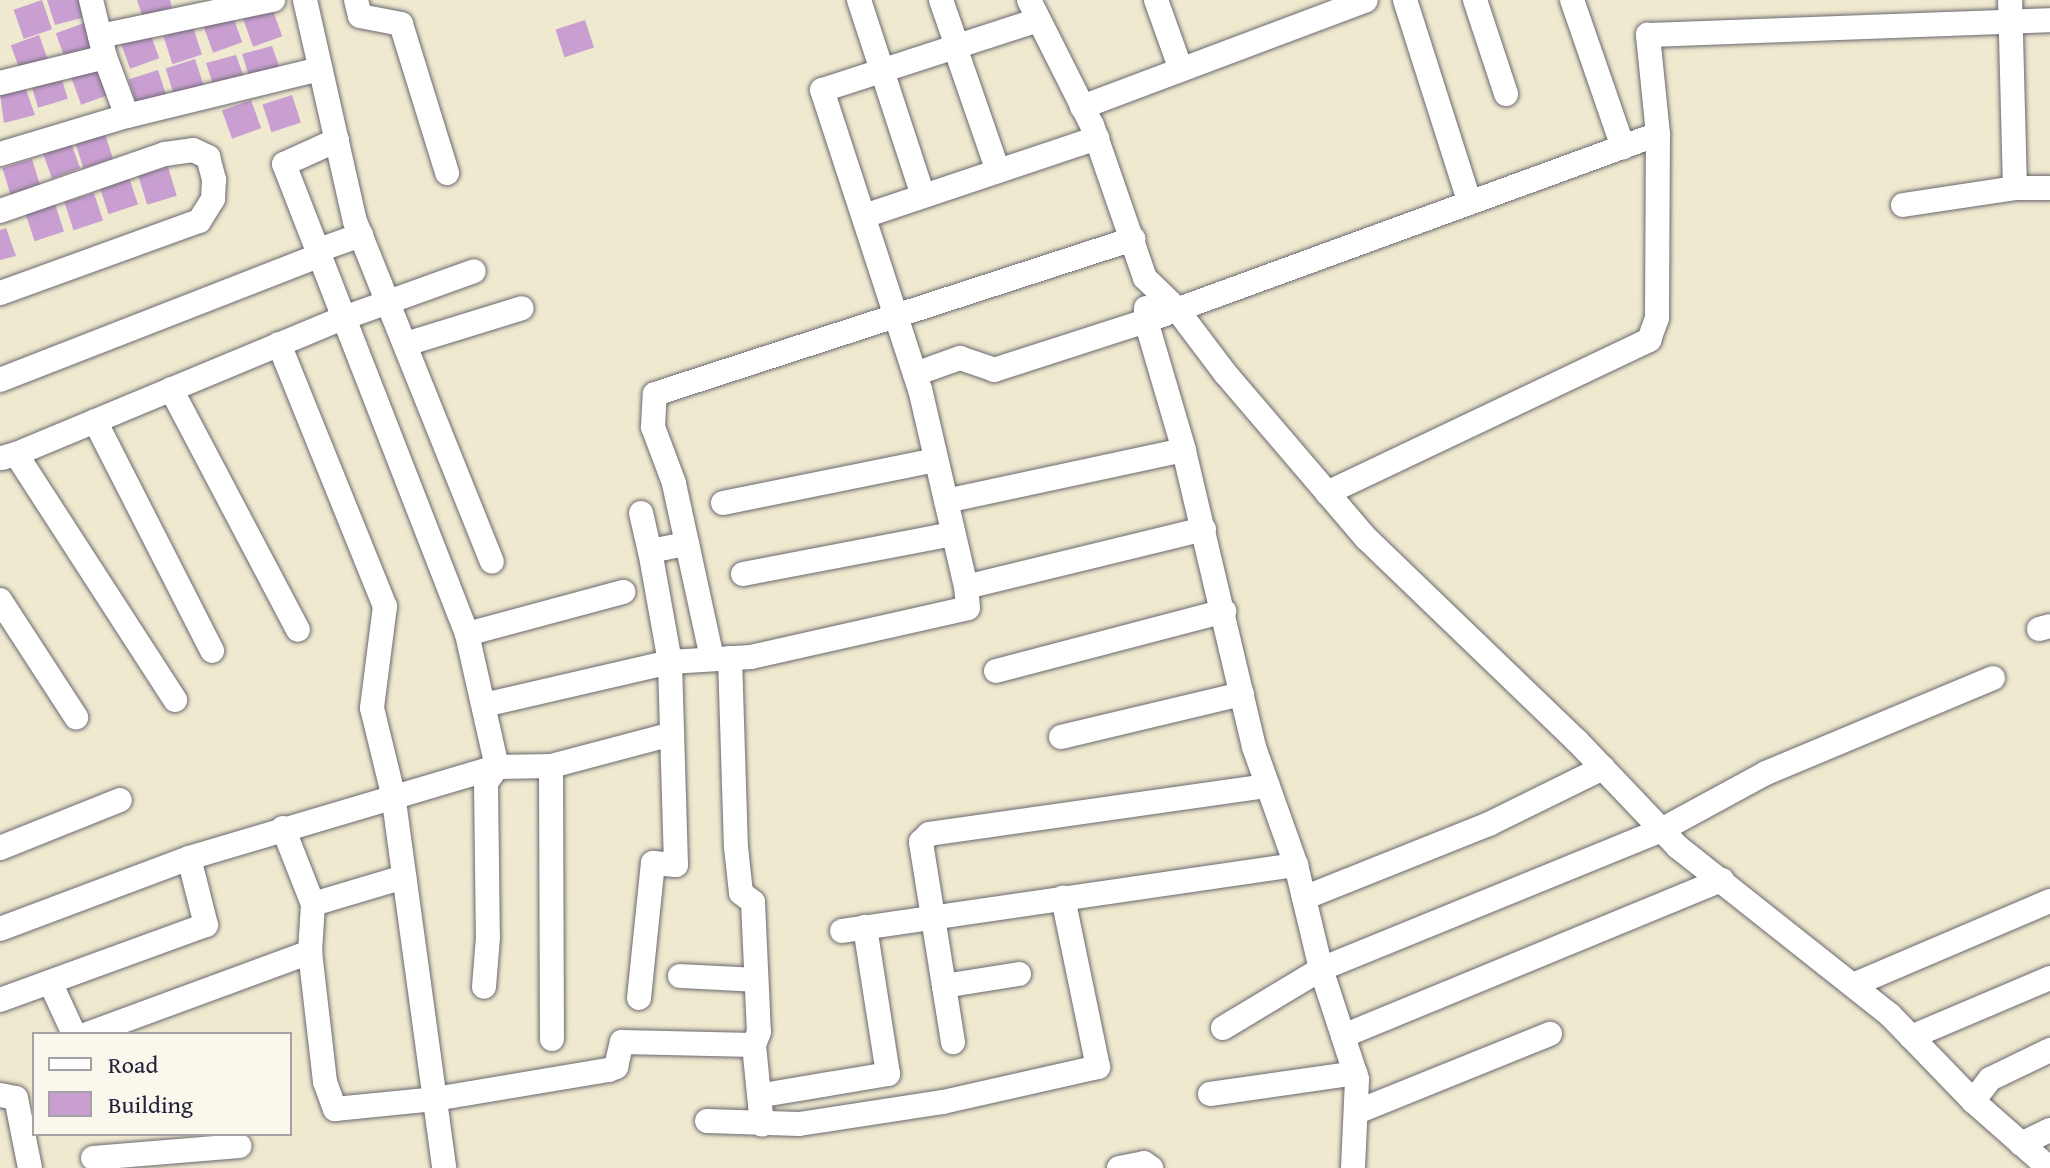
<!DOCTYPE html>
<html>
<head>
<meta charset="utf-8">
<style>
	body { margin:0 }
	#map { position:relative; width:2050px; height:1168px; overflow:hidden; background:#efe9cf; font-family:"Gentium Book Plus",serif }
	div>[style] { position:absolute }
	.building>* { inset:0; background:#c99fd2; transform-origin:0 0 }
	.roads { filter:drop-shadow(0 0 2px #6a686f) drop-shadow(0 0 2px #6a686f) }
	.minor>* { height:24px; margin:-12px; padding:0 12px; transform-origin:12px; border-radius:12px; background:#fff }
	span { translate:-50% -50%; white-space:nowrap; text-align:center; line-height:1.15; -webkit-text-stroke:6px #fbf7ec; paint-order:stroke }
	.legend { position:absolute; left:32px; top:1032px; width:260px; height:104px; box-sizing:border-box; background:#fbf7ec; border:2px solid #a4a2a5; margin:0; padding:10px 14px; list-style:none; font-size:24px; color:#22223b }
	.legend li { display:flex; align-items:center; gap:16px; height:40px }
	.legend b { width:40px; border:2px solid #a4a2a5 }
</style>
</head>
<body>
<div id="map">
	<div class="building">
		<i style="left:42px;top:0;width:31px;height:30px;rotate:71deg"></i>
		<i style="clip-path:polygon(47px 0,80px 0,85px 17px,55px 25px)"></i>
		<i style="clip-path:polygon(137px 0,170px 0,172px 8px,142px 15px)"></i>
		<i style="left:272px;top:8px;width:30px;height:31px;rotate:70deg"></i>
		<i style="left:232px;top:14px;width:30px;height:31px;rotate:70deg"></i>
		<i style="left:585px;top:20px;width:29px;height:31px;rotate:72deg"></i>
		<i style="left:84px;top:23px;width:30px;height:30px;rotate:70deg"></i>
		<i style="left:193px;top:27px;width:29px;height:31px;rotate:72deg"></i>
		<i style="left:149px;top:30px;width:30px;height:31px;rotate:70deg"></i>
		<i style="left:39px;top:35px;width:30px;height:30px;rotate:70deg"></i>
		<i style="clip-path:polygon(272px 46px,282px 75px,251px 82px,242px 54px)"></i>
		<i style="clip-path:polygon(236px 55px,246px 83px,215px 90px,206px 63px)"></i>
		<i style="left:195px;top:59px;width:29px;height:31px;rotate:72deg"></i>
		<i style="left:100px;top:66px;width:30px;height:31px;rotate:70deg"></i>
		<i style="left:59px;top:70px;width:30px;height:31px;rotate:73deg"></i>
		<i style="left:158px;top:70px;width:29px;height:31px;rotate:72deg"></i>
		<i style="clip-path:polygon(25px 87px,35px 115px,4px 123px,0 94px)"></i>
		<i style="left:292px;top:95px;width:29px;height:31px;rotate:72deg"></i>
		<i style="left:251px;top:100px;width:30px;height:31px;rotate:70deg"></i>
		<i style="left:104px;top:131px;width:29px;height:31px;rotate:72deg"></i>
		<i style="left:70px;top:140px;width:30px;height:30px;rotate:70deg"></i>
		<i style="left:32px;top:159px;width:30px;height:31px;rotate:73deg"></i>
		<i style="left:168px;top:167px;width:30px;height:31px;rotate:73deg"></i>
		<i style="left:129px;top:177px;width:29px;height:31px;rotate:72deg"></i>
		<i style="left:94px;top:193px;width:29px;height:31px;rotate:72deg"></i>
		<i style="left:55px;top:204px;width:29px;height:31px;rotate:72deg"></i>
		<i style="clip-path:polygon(6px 228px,16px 256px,0 260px,0 230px)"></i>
	</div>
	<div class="roads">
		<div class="minor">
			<i style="left:305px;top:0;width:227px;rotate:77.3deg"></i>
			<i style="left:355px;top:221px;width:367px;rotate:68.1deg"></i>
			<i style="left:356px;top:0;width:16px;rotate:76deg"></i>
			<i style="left:360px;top:16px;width:42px;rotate:11deg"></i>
			<i style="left:401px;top:24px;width:156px;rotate:72.8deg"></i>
			<i style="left:859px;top:0;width:206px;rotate:71.9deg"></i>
			<i style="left:941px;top:0;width:49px;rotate:70.8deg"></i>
			<i style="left:1029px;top:0;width:140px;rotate:63.3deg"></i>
			<i style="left:1092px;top:125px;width:162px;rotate:70.9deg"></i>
			<i style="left:1145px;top:278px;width:43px;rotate:44.1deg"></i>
			<i style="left:1176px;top:308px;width:81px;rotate:53deg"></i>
			<i style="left:1225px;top:373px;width:218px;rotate:49.5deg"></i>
			<i style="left:1367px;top:539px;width:291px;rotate:43.9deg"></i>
			<i style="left:1577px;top:741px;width:146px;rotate:46.4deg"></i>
			<i style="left:1678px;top:847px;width:270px;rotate:38.4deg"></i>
			<i style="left:1890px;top:1015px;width:120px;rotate:46deg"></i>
			<i style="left:1973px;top:1101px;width:101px;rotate:41.4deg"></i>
			<i style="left:1156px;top:0;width:74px;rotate:70.3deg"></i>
			<i style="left:1405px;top:0;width:211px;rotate:72.3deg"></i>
			<i style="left:1475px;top:0;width:99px;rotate:71.7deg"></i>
			<i style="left:1572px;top:0;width:156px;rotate:70.9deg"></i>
			<i style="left:1038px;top:20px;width:227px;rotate:162deg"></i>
			<i style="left:822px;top:90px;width:315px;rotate:71.9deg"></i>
			<i style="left:920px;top:389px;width:203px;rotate:76.9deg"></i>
			<i style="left:966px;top:587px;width:245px;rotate:-13.7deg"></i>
			<i style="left:100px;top:36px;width:177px;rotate:-11.8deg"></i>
			<i style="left:955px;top:47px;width:131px;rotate:70.9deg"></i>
			<i style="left:0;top:83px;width:108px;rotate:-13.9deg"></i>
			<i style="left:105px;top:57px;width:59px;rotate:-103.8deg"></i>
			<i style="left:1082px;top:107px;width:303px;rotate:-20.6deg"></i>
			<i style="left:127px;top:116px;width:199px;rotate:-13.7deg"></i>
			<i style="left:337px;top:140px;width:58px;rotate:155.6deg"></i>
			<i style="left:284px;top:164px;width:504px;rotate:68.73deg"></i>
			<i style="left:467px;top:634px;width:136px;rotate:77.3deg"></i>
			<i style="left:497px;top:767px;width:19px;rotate:125deg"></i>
			<i style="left:486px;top:783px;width:154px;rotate:89.3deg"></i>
			<i style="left:488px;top:937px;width:50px;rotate:94.6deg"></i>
			<i style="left:0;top:154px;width:133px;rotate:-16.7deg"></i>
			<i style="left:127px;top:116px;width:63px;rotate:-110.4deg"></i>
			<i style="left:2015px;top:188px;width:35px"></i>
			<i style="left:1903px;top:205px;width:113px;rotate:-8.6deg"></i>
			<i style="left:2015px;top:188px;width:188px;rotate:-91.5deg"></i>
			<i style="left:0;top:211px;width:175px;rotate:-19.1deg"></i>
			<i style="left:165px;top:154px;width:28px;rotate:-8deg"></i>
			<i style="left:193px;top:150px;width:17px;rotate:25deg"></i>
			<i style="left:208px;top:157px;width:24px;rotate:75deg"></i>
			<i style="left:214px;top:180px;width:19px;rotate:93deg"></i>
			<i style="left:213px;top:199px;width:26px;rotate:122deg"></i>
			<i style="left:199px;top:221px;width:212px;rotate:160.1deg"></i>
			<i style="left:864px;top:216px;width:246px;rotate:-18.5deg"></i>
			<i style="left:316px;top:251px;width:48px;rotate:-19.6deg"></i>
			<i style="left:279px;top:344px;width:283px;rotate:68deg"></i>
			<i style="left:385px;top:606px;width:103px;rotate:97.3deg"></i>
			<i style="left:372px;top:708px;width:89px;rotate:76.3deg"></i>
			<i style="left:393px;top:794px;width:377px;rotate:82.2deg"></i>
			<i style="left:406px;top:344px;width:121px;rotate:-17.2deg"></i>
			<i style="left:915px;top:374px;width:48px;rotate:-19.6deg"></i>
			<i style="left:960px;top:358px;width:36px;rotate:19deg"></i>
			<i style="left:994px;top:370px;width:160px;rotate:-17.9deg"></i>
			<i style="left:1146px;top:321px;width:13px;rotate:-90deg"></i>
			<i style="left:0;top:380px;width:341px;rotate:-21.3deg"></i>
			<i style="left:171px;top:389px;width:272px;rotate:62.2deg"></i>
			<i style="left:95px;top:421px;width:258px;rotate:63deg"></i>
			<i style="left:16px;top:454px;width:352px;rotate:-22.6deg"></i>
			<i style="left:341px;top:319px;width:141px;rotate:-19.8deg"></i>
			<i style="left:2px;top:458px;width:15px;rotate:-16deg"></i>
			<i style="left:16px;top:454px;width:293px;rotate:57.1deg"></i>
			<i style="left:1327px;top:493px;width:357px;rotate:-25.4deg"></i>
			<i style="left:1649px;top:340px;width:23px;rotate:-70deg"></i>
			<i style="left:1657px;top:318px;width:184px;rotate:-89.7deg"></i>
			<i style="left:1658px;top:134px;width:100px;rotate:-95.8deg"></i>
			<i style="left:1648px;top:35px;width:402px;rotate:-2.1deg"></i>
			<i style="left:946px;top:501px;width:243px;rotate:-12.1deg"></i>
			<i style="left:723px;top:503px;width:217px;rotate:-11.4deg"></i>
			<i style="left:641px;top:513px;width:39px;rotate:77deg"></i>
			<i style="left:743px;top:574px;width:214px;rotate:-10.8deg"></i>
			<i style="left:0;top:600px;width:140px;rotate:57deg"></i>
			<i style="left:2039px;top:629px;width:11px;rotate:-15deg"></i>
			<i style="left:467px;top:634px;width:162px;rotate:-15.1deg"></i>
			<i style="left:712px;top:658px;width:179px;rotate:-102.3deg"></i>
			<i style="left:674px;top:483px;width:60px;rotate:-110.6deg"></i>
			<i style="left:653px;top:427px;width:33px;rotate:-87deg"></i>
			<i style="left:655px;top:394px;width:503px;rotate:-17.97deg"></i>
			<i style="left:730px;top:658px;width:189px;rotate:88.2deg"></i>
			<i style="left:736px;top:847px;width:46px;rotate:83.8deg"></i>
			<i style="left:741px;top:893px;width:15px;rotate:37deg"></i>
			<i style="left:753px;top:902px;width:130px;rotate:87.4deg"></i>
			<i style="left:759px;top:1032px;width:14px;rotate:111deg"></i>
			<i style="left:754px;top:1045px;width:80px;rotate:84.3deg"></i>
			<i style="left:996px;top:671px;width:236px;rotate:-14.7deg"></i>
			<i style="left:484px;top:705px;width:191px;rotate:-13deg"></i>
			<i style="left:670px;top:662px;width:113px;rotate:-100.2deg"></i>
			<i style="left:650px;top:551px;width:38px;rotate:-11deg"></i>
			<i style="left:1061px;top:737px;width:186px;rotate:-13.4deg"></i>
			<i style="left:551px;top:766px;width:273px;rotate:89.8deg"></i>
			<i style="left:283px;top:828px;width:82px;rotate:68.5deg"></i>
			<i style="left:313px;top:904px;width:48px;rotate:93.6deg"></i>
			<i style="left:310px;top:952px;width:131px;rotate:83.4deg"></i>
			<i style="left:325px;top:1082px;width:29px;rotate:70deg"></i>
			<i style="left:335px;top:1109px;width:100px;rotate:-5.7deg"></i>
			<i style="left:435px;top:1099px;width:176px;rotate:-9.5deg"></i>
			<i style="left:609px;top:1070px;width:8px;rotate:-23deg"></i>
			<i style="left:616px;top:1067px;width:26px;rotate:-77deg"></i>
			<i style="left:622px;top:1042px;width:132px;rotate:1.3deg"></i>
			<i style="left:0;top:848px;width:129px;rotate:-21.8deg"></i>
			<i style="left:1304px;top:898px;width:199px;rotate:-21.8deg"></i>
			<i style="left:1489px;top:824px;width:127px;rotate:-26.2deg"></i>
			<i style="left:313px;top:904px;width:95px;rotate:-16.5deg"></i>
			<i style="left:0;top:929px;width:202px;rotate:-20.6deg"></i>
			<i style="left:842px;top:931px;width:459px;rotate:-8.3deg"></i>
			<i style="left:1019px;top:974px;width:76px;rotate:170.9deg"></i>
			<i style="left:944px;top:986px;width:146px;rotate:-99.1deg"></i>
			<i style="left:921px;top:842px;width:11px;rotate:-45deg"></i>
			<i style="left:929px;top:834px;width:342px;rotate:-8.1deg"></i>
			<i style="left:680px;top:976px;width:76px;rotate:3deg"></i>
			<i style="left:50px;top:982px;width:57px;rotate:65.2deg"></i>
			<i style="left:1853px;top:985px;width:214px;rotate:-23.1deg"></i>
			<i style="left:944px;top:986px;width:57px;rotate:80.9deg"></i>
			<i style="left:639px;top:998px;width:136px;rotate:-84.1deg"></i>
			<i style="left:653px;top:863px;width:23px;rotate:5deg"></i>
			<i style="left:676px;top:865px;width:203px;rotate:-91.7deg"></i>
			<i style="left:670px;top:662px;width:81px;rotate:-3.5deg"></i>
			<i style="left:751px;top:657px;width:222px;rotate:-12.7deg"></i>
			<i style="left:968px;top:608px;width:21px;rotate:-95deg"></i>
			<i style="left:0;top:1000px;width:219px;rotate:-20deg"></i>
			<i style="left:206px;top:925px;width:69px;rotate:-104.2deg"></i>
			<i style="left:189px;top:858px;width:321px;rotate:-16.5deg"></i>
			<i style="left:497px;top:767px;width:54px;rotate:-1.1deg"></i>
			<i style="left:551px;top:766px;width:125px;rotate:-14.8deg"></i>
			<i style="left:1223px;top:1028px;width:114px;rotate:-31deg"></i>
			<i style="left:1321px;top:969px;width:367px;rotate:-22.2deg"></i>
			<i style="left:1661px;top:830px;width:119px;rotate:-28.5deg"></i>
			<i style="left:1766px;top:773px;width:246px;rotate:-22.7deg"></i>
			<i style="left:87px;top:1034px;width:238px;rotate:-20.2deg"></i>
			<i style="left:1343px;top:1036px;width:410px;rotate:-22.4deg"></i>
			<i style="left:1911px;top:1037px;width:151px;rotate:-23deg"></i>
			<i style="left:1210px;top:1094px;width:147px;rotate:-8.2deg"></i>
			<i style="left:0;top:1095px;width:16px;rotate:11deg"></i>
			<i style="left:16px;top:1098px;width:71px;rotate:78.7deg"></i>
			<i style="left:763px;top:1095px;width:127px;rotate:-9.5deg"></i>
			<i style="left:888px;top:1074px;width:149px;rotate:-98.9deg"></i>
			<i style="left:1973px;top:1101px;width:28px;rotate:-52deg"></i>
			<i style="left:1990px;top:1079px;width:67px;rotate:-25.8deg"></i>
			<i style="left:1359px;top:1111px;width:206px;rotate:-22deg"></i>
			<i style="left:707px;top:1121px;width:92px;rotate:1.9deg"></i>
			<i style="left:799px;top:1124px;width:146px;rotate:-8.7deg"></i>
			<i style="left:943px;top:1102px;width:159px;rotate:-12.7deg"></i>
			<i style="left:1098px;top:1067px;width:173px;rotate:-101.7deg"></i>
			<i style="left:2021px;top:1144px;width:32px;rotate:-26deg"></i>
			<i style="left:93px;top:1158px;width:147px;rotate:-4.7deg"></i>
			<i style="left:1119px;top:1168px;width:25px;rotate:-11deg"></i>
			<i style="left:1144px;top:1163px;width:9px;rotate:36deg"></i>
			<i style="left:1353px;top:1168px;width:89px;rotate:-87.4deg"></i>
			<i style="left:1357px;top:1079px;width:116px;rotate:-108.1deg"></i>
			<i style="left:1321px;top:969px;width:107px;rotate:-103.5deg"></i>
			<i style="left:1296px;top:865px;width:125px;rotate:-109.6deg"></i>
			<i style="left:1254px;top:747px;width:305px;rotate:-103.3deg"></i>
			<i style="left:1184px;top:450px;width:134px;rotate:-106.4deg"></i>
			<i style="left:1146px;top:321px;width:545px;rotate:-20.06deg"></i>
		</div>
	</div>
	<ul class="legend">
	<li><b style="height:10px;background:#fff"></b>Road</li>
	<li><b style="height:22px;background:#c99fd2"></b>Building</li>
	</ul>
</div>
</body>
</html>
